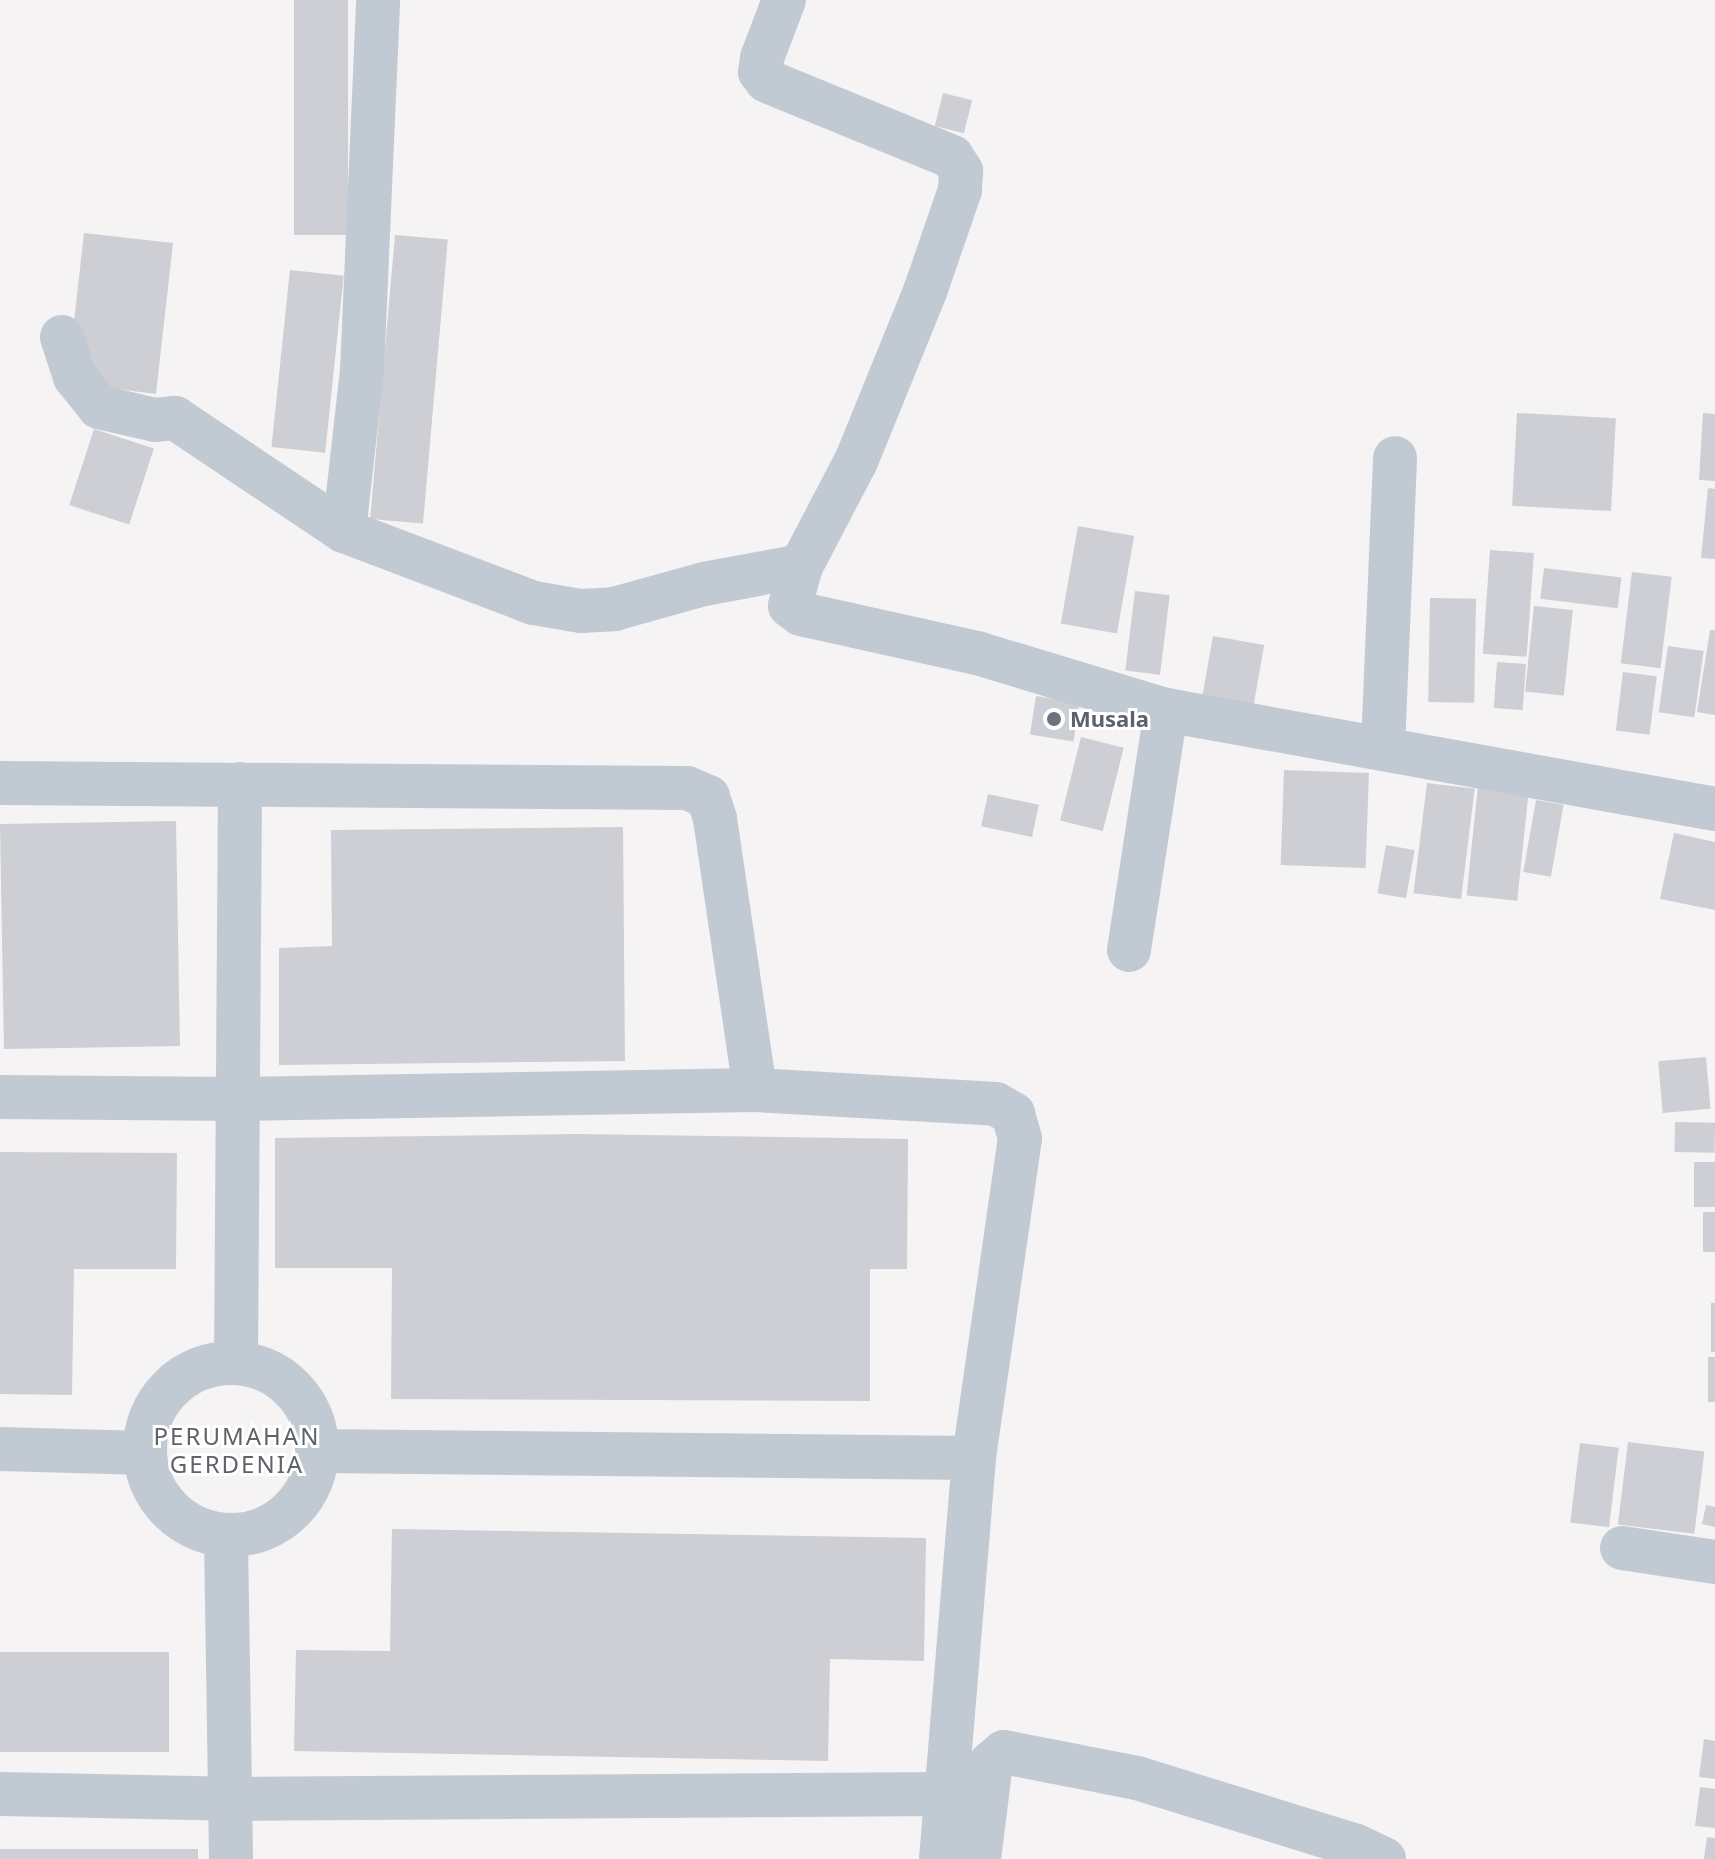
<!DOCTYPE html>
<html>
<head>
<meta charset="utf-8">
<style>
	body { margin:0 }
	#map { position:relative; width:1715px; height:1859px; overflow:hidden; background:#f5f3f3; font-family:"Noto Sans",sans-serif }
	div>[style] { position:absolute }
	.building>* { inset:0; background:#cdcfd5; transform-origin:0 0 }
	.minor>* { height:44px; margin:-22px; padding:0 22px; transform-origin:22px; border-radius:22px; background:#c1cad2 }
	.minor>.ring { margin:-22px; padding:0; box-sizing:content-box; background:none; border:44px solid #c1cad2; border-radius:50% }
	.dots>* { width:22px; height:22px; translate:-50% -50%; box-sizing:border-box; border:4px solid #fff; border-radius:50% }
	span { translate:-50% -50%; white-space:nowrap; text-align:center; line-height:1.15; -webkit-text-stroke:6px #fff; paint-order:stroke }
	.worship-label { font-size:22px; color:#5b616d; font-weight:700 }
	.left { translate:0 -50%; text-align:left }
	.neighbourhood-label { font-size:24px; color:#5f6368; letter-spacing:2px }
</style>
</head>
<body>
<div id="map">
	<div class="building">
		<i style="left:294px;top:0;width:54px;height:235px"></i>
		<i style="left:943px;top:93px;width:30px;height:34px;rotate:14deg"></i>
		<i style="clip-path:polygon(84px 233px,173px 243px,156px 394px,101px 387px,71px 348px)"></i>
		<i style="left:395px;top:235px;width:53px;height:285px;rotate:5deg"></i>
		<i style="left:290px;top:270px;width:54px;height:178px;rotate:6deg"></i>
		<i style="left:1517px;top:413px;width:99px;height:93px;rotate:3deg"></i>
		<i style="clip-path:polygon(1703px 413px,1715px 414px,1715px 481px,1699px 480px)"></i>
		<i style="left:94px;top:429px;width:63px;height:80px;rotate:18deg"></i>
		<i style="clip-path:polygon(1708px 488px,1715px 489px,1715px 559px,1701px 558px)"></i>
		<i style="left:1078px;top:526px;width:57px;height:99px;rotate:10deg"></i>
		<i style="left:1490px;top:550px;width:44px;height:104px;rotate:4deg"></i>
		<i style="left:1544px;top:568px;width:78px;height:31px;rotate:7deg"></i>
		<i style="left:1632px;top:572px;width:40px;height:92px;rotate:7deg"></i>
		<i style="left:1135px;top:591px;width:35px;height:80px;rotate:7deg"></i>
		<i style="left:1430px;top:598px;width:46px;height:104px;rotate:1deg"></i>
		<i style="left:1534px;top:606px;width:39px;height:86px;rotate:6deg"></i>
		<i style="clip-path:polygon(1710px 630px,1715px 630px,1715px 715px,1697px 712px)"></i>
		<i style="left:1213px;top:636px;width:52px;height:62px;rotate:10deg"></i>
		<i style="left:1668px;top:646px;width:36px;height:67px;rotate:8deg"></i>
		<i style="left:1497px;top:662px;width:29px;height:46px;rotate:4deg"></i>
		<i style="left:1623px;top:672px;width:34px;height:59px;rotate:7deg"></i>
		<i style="left:1036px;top:696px;width:44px;height:39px;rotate:9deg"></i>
		<i style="left:1081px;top:737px;width:44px;height:86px;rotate:14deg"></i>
		<i style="left:1284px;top:770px;width:85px;height:95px;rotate:2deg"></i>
		<i style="left:1427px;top:783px;width:48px;height:111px;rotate:7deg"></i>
		<i style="left:1478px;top:786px;width:51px;height:110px;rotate:6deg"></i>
		<i style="left:988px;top:794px;width:52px;height:33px;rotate:12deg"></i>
		<i style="left:1536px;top:800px;width:28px;height:73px;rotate:10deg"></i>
		<i style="left:176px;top:821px;width:225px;height:176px;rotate:89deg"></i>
		<i style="clip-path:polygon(623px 827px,625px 1061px,279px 1065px,279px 948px,332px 946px,331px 830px)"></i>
		<i style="clip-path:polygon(1674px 833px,1715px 842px,1715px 910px,1660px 899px)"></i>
		<i style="left:1386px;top:845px;width:29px;height:49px;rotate:10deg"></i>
		<i style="left:1706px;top:1057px;width:52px;height:48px;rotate:85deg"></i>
		<i style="left:1675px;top:1122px;width:40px;height:30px;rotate:1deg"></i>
		<i style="clip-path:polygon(577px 1134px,908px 1139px,907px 1269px,870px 1269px,870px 1401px,391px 1399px,392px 1268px,275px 1268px,275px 1138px)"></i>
		<i style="clip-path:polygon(0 1152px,177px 1153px,176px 1269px,74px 1269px,72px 1395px,0 1394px)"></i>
		<i style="left:1694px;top:1162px;width:21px;height:45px"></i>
		<i style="left:1703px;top:1212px;width:12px;height:40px"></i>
		<i style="left:1711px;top:1303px;width:4px;height:49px"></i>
		<i style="left:1708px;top:1357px;width:7px;height:45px"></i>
		<i style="left:1628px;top:1442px;width:77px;height:83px;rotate:7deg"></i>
		<i style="left:1580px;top:1443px;width:39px;height:80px;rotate:7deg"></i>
		<i style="clip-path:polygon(1706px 1505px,1715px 1507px,1715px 1527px,1702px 1524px)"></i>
		<i style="clip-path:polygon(392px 1529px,926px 1538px,924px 1661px,830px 1659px,828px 1761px,294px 1751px,296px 1650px,390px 1651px)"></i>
		<i style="left:169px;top:1652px;width:100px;height:169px;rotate:90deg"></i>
		<i style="clip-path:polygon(1704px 1739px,1715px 1741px,1715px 1779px,1699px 1777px)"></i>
		<i style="clip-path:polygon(1700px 1787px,1715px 1789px,1715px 1828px,1695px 1826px)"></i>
		<i style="clip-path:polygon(1707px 1837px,1715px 1838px,1715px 1859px,1704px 1859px)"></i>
		<i style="left:0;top:1849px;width:198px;height:10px"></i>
	</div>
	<div class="minor">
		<i style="left:784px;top:0;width:62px;rotate:110.8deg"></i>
		<i style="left:762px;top:58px;width:14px;rotate:98deg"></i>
		<i style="left:760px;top:72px;width:11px;rotate:52deg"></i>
		<i style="left:767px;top:81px;width:200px;rotate:22.3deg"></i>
		<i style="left:952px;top:157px;width:17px;rotate:57deg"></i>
		<i style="left:961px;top:171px;width:19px;rotate:93deg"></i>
		<i style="left:960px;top:190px;width:105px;rotate:109deg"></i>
		<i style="left:926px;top:289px;width:186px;rotate:112.1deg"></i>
		<i style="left:856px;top:461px;width:119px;rotate:117.6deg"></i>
		<i style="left:801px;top:566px;width:41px;rotate:105.4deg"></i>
		<i style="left:790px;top:606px;width:14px;rotate:36deg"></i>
		<i style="left:801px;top:614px;width:180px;rotate:12.5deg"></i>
		<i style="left:977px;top:653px;width:197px;rotate:16.8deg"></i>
		<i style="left:1166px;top:710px;width:558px;rotate:10.22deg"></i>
		<i style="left:62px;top:337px;width:42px;rotate:72deg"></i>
		<i style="left:75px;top:377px;width:38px;rotate:51deg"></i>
		<i style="left:99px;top:407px;width:57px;rotate:13.1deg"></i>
		<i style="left:155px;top:420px;width:20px;rotate:-6deg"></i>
		<i style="left:175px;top:418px;width:203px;rotate:33.8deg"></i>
		<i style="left:344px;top:531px;width:203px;rotate:20.8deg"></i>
		<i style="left:534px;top:603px;width:48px;rotate:9.7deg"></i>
		<i style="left:581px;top:611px;width:33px;rotate:-3deg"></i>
		<i style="left:614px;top:609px;width:93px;rotate:-15.5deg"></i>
		<i style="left:704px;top:584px;width:99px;rotate:-10.5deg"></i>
		<i style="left:344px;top:531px;width:161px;rotate:-83.6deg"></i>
		<i style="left:362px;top:371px;width:371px;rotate:-87.5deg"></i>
		<i style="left:1383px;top:746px;width:288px;rotate:-87.6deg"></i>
		<i style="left:0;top:783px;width:687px;rotate:0.42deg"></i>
		<i style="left:687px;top:788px;width:23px;rotate:23deg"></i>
		<i style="left:708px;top:797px;width:23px;rotate:72deg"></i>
		<i style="left:715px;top:819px;width:274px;rotate:81.6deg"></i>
		<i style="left:1129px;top:950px;width:243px;rotate:-81.2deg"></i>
		<i style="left:0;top:1097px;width:235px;rotate:0.5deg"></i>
		<i style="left:235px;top:1099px;width:520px;rotate:-0.99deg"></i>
		<i style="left:755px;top:1090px;width:241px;rotate:3.3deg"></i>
		<i style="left:996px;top:1104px;width:20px;rotate:30deg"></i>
		<i style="left:1013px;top:1114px;width:25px;rotate:74deg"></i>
		<i style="left:1020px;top:1138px;width:323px;rotate:98.2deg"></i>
		<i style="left:974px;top:1458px;width:402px;rotate:94.7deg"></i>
		<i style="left:236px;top:1361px;width:577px;rotate:-89.6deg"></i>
		<i class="ring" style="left:145px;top:1363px;width:128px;height:128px"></i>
		<i style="left:0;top:1449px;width:145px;rotate:1.6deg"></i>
		<i style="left:317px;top:1451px;width:657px;rotate:0.61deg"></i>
		<i style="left:226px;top:1538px;width:321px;rotate:89.1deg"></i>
		<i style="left:1622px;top:1548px;width:94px;rotate:8.6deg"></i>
		<i style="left:0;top:1794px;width:230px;rotate:1.2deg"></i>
		<i style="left:230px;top:1799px;width:715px;rotate:-0.4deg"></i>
		<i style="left:979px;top:1859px;width:97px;rotate:-82.9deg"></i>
		<i style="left:991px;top:1763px;width:17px;rotate:-40deg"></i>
		<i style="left:1004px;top:1752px;width:136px;rotate:11.1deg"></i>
		<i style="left:1137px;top:1778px;width:229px;rotate:17.2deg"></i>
		<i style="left:1356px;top:1846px;width:31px;rotate:25deg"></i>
	</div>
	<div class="dots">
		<i style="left:1054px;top:719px;background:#6b7280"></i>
	</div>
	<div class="worship-label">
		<span class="left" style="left:1070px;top:719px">Musala</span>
	</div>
	<div class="neighbourhood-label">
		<span style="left:237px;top:1450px">PERUMAHAN<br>GERDENIA</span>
	</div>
</div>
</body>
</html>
